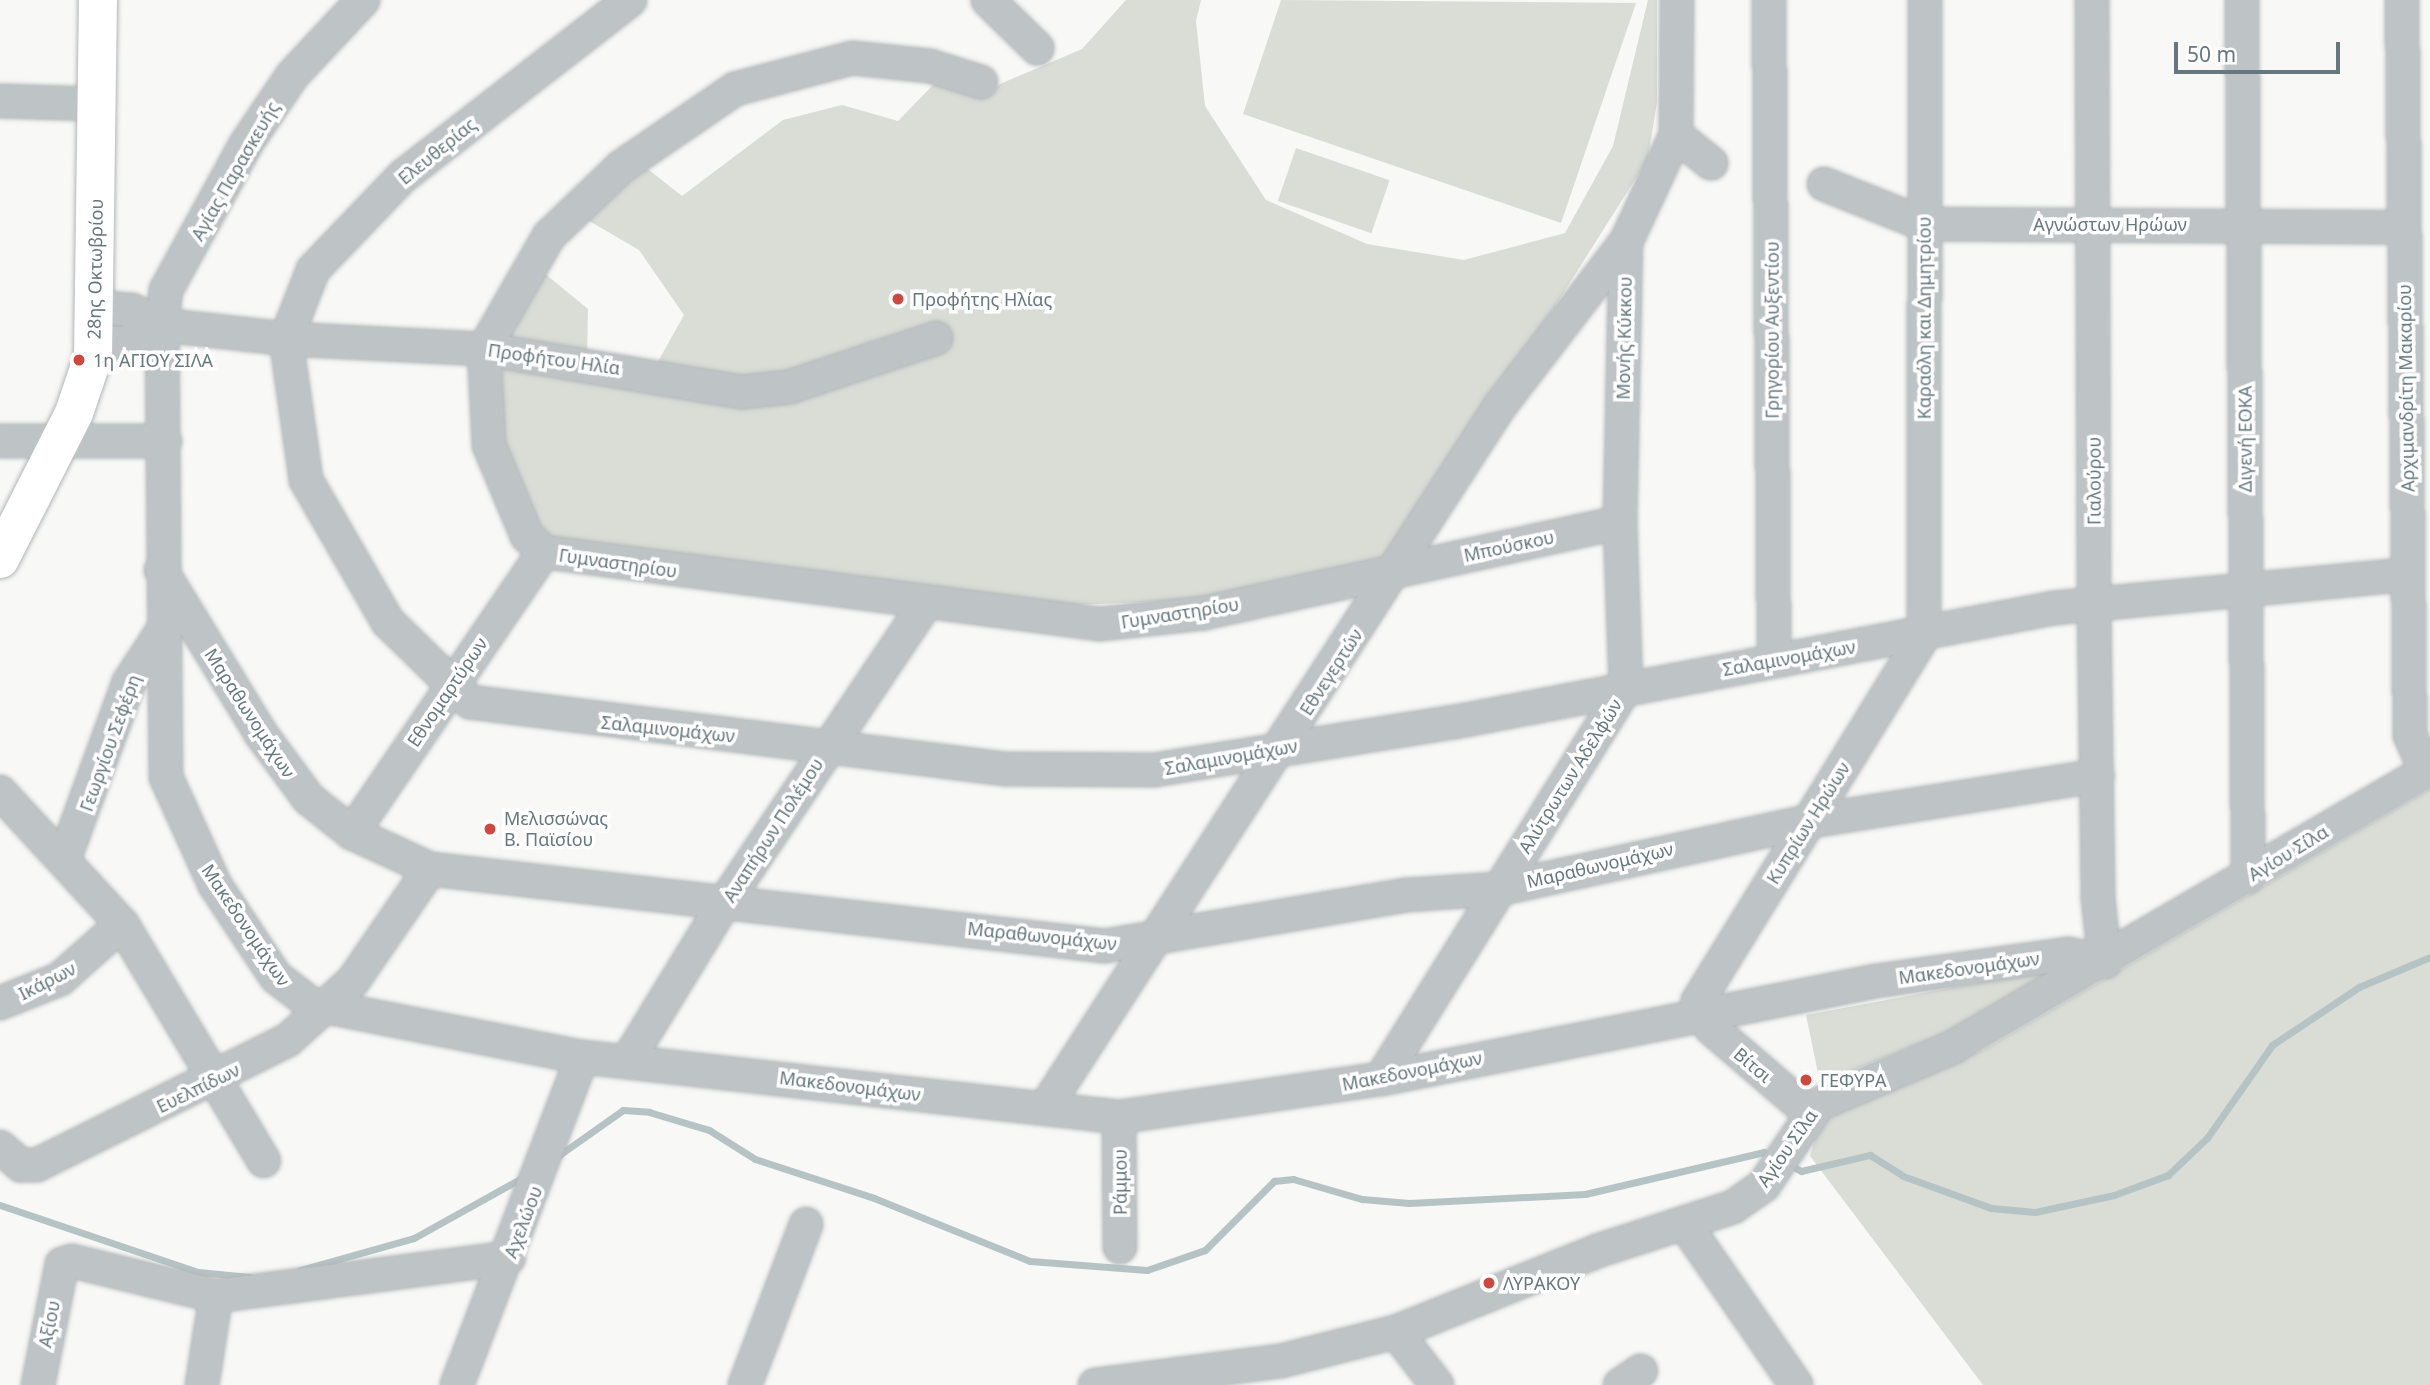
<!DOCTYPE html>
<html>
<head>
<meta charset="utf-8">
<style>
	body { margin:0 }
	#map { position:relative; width:2430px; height:1385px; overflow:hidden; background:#f8f8f6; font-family:"Noto Sans",sans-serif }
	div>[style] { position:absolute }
	.green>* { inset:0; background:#d9ddd6; transform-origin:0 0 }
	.stream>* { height:7px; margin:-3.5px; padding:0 3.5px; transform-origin:3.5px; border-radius:3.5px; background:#b6c3c5 }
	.roads { filter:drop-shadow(0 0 2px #b2b7b9) drop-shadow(0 0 2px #b2b7b9) }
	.minor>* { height:32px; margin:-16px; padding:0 16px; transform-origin:16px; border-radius:16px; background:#bec3c5 }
	.major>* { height:38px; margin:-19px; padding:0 19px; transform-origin:19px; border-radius:19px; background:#fff }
	.dots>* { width:19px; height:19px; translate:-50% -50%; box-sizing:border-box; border:4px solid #fff; border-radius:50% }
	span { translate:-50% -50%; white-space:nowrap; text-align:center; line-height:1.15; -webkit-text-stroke:7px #fff; paint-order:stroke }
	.street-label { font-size:18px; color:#66787d }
	.poi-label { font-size:18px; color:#66787d }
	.left { translate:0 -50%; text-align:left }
	.scale { position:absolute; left:2174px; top:42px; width:166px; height:32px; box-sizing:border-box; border:4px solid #66787d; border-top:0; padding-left:9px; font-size:21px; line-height:24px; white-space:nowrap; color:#66787d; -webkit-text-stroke:5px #fff; paint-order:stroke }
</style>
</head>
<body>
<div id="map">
	<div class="green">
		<i style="clip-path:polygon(1126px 0,1201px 0,1196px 21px,1205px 106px,1266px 200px,1367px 244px,1464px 260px,1565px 233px,1613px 146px,1648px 0,1657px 0,1657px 102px,1648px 159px,1391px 566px,1212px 599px,1076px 605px,567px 551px,542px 534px,493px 459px,495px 336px,538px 268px,588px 309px,587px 355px,655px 367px,684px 315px,639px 250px,579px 215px,640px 163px,682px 196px,783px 120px,842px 105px,898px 121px,936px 82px,986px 97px,1000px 84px,1082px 49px)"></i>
		<i style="clip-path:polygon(1281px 0,1636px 3px,1561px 223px,1243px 114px)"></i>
		<i style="left:1296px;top:148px;width:99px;height:56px;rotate:19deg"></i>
		<i style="clip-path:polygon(2430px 789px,2430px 1385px,1983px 1385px,1810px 1156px,1822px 1117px,1985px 1049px)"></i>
		<i style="clip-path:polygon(2067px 966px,1950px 1032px,1820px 1083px,1806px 1015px)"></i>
	</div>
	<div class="stream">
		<i style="left:555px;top:1158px;width:83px;rotate:-35.2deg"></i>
		<i style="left:623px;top:1110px;width:26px;rotate:4deg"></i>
		<i style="left:649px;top:1112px;width:63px;rotate:16.7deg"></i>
		<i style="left:709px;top:1130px;width:54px;rotate:32.2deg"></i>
		<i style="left:755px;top:1159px;width:125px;rotate:18.1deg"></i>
		<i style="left:874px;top:1198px;width:168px;rotate:22deg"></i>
		<i style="left:1030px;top:1261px;width:117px;rotate:4.4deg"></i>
		<i style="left:1147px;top:1270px;width:61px;rotate:-19deg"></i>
		<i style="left:1205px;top:1250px;width:98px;rotate:-45deg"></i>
		<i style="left:1274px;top:1181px;width:19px;rotate:-6deg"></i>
		<i style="left:1293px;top:1179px;width:72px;rotate:16.2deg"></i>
		<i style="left:1362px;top:1199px;width:47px;rotate:4.9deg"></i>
		<i style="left:1409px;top:1203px;width:176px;rotate:-2.9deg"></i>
		<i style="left:1585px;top:1194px;width:184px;rotate:-13.2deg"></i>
		<i style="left:1764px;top:1152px;width:11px;rotate:27deg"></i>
		<i style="left:1788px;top:1164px;width:15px;rotate:28deg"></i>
		<i style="left:1801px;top:1171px;width:71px;rotate:-13.1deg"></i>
		<i style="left:1870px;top:1155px;width:39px;rotate:32deg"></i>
		<i style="left:1903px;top:1176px;width:94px;rotate:20deg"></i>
		<i style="left:1991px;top:1208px;width:44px;rotate:5.2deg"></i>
		<i style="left:2035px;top:1212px;width:81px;rotate:-12.1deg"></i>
		<i style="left:2114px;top:1195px;width:58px;rotate:-20.3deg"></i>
		<i style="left:2168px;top:1175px;width:54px;rotate:-43.5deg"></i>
		<i style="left:2207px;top:1138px;width:113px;rotate:-55deg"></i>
		<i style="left:2272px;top:1045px;width:105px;rotate:-33.7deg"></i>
		<i style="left:2359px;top:987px;width:77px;rotate:-22.9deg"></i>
		<i style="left:0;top:1205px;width:209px;rotate:18.7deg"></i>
		<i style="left:198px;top:1272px;width:52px;rotate:5.5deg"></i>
		<i style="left:300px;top:1270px;width:118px;rotate:-15.7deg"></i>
		<i style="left:414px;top:1238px;width:129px;rotate:-29.1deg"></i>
	</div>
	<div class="roads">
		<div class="minor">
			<i style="left:363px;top:0;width:104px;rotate:133.1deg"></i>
			<i style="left:292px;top:76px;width:82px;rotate:124.1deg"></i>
			<i style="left:246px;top:144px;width:166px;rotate:118.7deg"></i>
			<i style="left:166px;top:290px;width:35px;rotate:97deg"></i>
			<i style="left:162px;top:325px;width:452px;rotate:89.5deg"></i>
			<i style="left:166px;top:777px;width:119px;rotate:65.6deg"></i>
			<i style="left:215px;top:885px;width:110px;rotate:56.5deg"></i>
			<i style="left:276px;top:977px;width:44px;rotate:37.6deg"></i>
			<i style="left:311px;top:1004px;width:276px;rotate:11.1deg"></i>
			<i style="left:582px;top:1057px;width:540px;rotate:6.38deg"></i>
			<i style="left:1119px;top:1117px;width:265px;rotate:-8.3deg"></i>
			<i style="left:1381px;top:1079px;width:505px;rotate:-11.2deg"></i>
			<i style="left:1876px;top:981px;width:194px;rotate:-8deg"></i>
			<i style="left:2068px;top:954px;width:38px;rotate:12deg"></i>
			<i style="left:630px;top:0;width:286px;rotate:142.2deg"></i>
			<i style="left:404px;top:175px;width:132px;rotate:133.8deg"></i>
			<i style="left:313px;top:270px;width:74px;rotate:111.4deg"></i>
			<i style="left:286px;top:339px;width:142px;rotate:81.9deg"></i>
			<i style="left:306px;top:480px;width:164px;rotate:60deg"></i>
			<i style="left:388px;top:622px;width:115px;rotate:44.3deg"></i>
			<i style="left:470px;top:702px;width:540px;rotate:7.13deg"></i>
			<i style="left:1006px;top:769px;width:148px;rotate:0.4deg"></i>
			<i style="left:1154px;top:770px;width:305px;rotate:-9.1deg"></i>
			<i style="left:1455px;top:722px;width:610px;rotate:-10.78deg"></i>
			<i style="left:2054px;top:608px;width:354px;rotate:-5.4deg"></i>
			<i style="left:988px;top:0;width:69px;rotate:44.4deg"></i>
			<i style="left:1769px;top:0;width:659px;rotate:89.57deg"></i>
			<i style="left:2092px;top:0;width:605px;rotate:89.81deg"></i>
			<i style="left:2094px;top:605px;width:293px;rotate:89.2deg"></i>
			<i style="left:2098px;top:898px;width:64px;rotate:83.8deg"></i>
			<i style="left:2242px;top:0;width:877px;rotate:89.61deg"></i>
			<i style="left:2402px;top:0;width:735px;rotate:89.38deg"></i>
			<i style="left:2410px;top:735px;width:40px;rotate:66.6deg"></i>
			<i style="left:981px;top:82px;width:53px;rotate:-162.6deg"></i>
			<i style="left:930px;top:66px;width:78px;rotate:-174.1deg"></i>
			<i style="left:852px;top:58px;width:121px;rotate:165.2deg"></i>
			<i style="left:735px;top:89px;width:138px;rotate:145.6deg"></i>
			<i style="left:621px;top:167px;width:100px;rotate:136.2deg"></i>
			<i style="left:549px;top:236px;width:130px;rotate:119.9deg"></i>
			<i style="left:484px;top:349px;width:96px;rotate:87deg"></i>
			<i style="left:489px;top:445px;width:99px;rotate:67.3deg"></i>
			<i style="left:527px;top:536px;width:23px;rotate:43deg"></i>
			<i style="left:544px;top:552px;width:561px;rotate:7.38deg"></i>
			<i style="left:1100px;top:624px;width:105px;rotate:-6deg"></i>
			<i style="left:1204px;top:613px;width:426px;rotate:-12.3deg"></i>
			<i style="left:0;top:101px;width:97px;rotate:1.8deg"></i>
			<i style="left:1676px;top:135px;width:45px;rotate:38.7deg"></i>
			<i style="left:1824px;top:184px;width:108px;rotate:21.8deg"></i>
			<i style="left:1924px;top:224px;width:480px;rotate:0.4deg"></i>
			<i style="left:95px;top:307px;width:37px;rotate:5deg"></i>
			<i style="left:132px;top:310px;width:34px;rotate:27deg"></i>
			<i style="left:162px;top:325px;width:125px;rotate:6.4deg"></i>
			<i style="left:286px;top:339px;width:198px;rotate:2.9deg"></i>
			<i style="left:484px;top:349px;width:262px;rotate:9.5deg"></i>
			<i style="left:742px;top:392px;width:47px;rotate:-6.1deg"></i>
			<i style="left:789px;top:387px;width:155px;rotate:-18.4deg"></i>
			<i style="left:95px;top:341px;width:30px;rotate:4deg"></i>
			<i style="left:125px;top:343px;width:41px;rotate:-25.9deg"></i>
			<i style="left:0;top:441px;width:165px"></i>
			<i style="left:161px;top:570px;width:192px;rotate:58.6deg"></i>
			<i style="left:261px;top:734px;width:81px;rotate:53.6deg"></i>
			<i style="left:309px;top:799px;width:55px;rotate:38.3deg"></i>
			<i style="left:352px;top:833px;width:86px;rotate:24.8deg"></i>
			<i style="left:430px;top:869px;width:679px;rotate:6.51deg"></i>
			<i style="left:1105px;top:946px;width:305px;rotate:-9.6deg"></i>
			<i style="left:1406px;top:895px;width:93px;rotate:-3.7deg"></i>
			<i style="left:1499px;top:889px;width:320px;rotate:-12.3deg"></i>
			<i style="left:1812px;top:821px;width:289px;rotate:-9deg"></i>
			<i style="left:1924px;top:635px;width:635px;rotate:-89.91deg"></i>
			<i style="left:1626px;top:687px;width:165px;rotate:-92.1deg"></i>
			<i style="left:1620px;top:522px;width:280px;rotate:-88.8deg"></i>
			<i style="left:1626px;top:242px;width:118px;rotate:-65deg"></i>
			<i style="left:1676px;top:135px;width:135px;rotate:-89.6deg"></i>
			<i style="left:0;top:792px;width:180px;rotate:47.3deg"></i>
			<i style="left:122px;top:924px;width:276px;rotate:59.1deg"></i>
			<i style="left:352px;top:833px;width:340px;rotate:-55.7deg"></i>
			<i style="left:65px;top:857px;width:186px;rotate:-69.9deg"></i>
			<i style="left:129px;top:682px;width:59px;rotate:-56.9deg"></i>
			<i style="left:0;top:1003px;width:65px;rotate:-21.8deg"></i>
			<i style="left:60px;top:979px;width:83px;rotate:-41.6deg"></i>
			<i style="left:628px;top:1060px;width:185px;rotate:-58.5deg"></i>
			<i style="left:725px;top:902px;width:359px;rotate:-56.1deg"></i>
			<i style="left:1381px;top:1079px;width:462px;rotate:-58deg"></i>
			<i style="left:1045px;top:1108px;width:837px;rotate:-57.05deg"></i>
			<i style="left:1500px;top:406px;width:207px;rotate:-52.5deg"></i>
			<i style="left:1810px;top:1113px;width:130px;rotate:-139.4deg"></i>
			<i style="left:1711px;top:1028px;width:30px;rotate:-116deg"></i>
			<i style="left:1698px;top:1001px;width:430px;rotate:-58.3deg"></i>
			<i style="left:1119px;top:1117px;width:130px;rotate:89.6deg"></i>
			<i style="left:0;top:1147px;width:28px;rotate:41deg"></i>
			<i style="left:21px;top:1165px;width:16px"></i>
			<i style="left:37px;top:1165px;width:280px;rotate:-26.5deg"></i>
			<i style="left:288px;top:1040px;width:88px;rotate:-42.2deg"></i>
			<i style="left:353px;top:981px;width:136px;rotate:-55.5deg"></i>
			<i style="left:1684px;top:1223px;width:197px;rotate:55.3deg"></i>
			<i style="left:1396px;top:1332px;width:67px;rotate:52.3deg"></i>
			<i style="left:38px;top:1385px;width:123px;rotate:-78.8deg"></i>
			<i style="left:62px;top:1264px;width:10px;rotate:-17deg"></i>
			<i style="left:72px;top:1261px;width:148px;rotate:13.7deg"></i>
			<i style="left:216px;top:1296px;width:295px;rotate:-7.4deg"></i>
			<i style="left:202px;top:1385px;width:90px;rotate:-81.1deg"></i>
			<i style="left:457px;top:1385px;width:351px;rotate:-69.1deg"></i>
			<i style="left:745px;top:1385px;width:172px;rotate:-69.2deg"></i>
			<i style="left:1095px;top:1385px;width:188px;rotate:-7.4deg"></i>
			<i style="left:1281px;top:1361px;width:119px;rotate:-14.2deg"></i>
			<i style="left:1396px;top:1332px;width:217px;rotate:-21.9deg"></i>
			<i style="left:1597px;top:1251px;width:143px;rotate:-17.9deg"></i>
			<i style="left:1733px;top:1207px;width:38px;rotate:-35deg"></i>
			<i style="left:1764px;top:1185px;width:98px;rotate:-55.8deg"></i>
			<i style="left:1819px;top:1104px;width:146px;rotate:-23deg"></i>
			<i style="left:1953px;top:1047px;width:552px;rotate:-30.23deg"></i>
			<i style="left:1620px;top:1385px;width:25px;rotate:-34deg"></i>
		</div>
		<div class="major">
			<i style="left:0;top:559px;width:164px;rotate:-63.1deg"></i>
			<i style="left:74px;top:413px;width:59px;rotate:-71.3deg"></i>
			<i style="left:93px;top:357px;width:357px;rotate:-89.2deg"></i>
		</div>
	</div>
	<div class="dots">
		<i style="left:898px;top:299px;background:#ce4840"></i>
		<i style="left:79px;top:360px;background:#ce4840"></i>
		<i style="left:490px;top:829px;background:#ce4840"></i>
		<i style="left:1806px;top:1080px;background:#ce4840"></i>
		<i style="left:1489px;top:1283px;background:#ce4840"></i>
	</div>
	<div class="street-label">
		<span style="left:437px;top:151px;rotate:-39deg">Ελευθερίας</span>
		<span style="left:235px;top:171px;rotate:-60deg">Αγίας Παρασκευής</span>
		<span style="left:2110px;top:224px">Αγνώστων Ηρώων</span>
		<span style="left:95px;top:269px;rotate:-89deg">28ης Οκτωβρίου</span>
		<span style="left:1924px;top:318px;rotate:-90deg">Καραόλη και Δημητρίου</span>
		<span style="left:1772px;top:330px;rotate:-90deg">Γρηγορίου Αυξεντίου</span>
		<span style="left:1624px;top:338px;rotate:-89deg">Μονής Κύκκου</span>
		<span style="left:554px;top:359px;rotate:8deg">Προφήτου Ηλία</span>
		<span style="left:2406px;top:388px;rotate:-91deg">Αρχιμανδρίτη Μακαρίου</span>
		<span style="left:2245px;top:439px;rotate:-90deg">Διγενή ΕΟΚΑ</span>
		<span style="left:2094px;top:481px;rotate:-90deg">Γιαλούρου</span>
		<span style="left:1509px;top:546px;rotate:-12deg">Μπούσκου</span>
		<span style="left:618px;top:563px;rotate:8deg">Γυμναστηρίου</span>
		<span style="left:1180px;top:613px;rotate:-9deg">Γυμναστηρίου</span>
		<span style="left:1789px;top:658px;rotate:-10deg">Σαλαμινομάχων</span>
		<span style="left:1331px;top:672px;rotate:-57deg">Εθνεγερτών</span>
		<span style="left:447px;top:692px;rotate:-56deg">Εθνομαρτύρων</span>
		<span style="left:250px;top:713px;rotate:57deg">Μαραθωνομάχων</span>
		<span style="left:668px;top:729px;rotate:6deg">Σαλαμινομάχων</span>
		<span style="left:110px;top:743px;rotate:-70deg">Γεωργίου Σεφέρη</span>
		<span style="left:1231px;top:757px;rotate:-10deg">Σαλαμινομάχων</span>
		<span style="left:1570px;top:776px;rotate:-58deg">Αλύτρωτων Αδελφών</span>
		<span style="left:1808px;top:823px;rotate:-58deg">Κυπρίων Ηρώων</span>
		<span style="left:773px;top:830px;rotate:-57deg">Αναπήρων Πολέμου</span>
		<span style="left:2288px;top:853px;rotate:-31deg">Αγίου Σίλα</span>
		<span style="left:1600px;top:865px;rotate:-13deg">Μαραθωνομάχων</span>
		<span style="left:246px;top:925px;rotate:56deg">Μακεδονομάχων</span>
		<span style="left:1042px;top:936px;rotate:6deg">Μαραθωνομάχων</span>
		<span style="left:1969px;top:968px;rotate:-8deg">Μακεδονομάχων</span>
		<span style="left:47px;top:981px;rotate:-27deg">Ικάρων</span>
		<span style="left:1753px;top:1065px;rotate:40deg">Βίτσι</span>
		<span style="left:1412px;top:1071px;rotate:-11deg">Μακεδονομάχων</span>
		<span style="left:850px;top:1086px;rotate:7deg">Μακεδονομάχων</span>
		<span style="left:198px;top:1088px;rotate:-26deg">Ευελπίδων</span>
		<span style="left:1787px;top:1148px;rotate:-55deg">Αγίου Σίλα</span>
		<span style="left:1120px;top:1182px;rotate:-90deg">Ράμμου</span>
		<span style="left:523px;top:1222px;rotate:-69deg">Αχελώου</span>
		<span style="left:49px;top:1324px;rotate:-79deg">Αξίου</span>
	</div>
	<div class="poi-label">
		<span class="left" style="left:912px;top:299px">Προφήτης Ηλίας</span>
		<span class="left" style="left:93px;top:360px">1η ΑΓΙΟΥ ΣΙΛΑ</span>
		<span class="left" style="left:504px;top:829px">Μελισσώνας<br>B. Παϊσίου</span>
		<span class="left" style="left:1820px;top:1080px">ΓΕΦΥΡΑ</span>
		<span class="left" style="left:1503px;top:1283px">ΛΥΡΑΚΟΥ</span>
	</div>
	<div class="scale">50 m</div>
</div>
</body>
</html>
